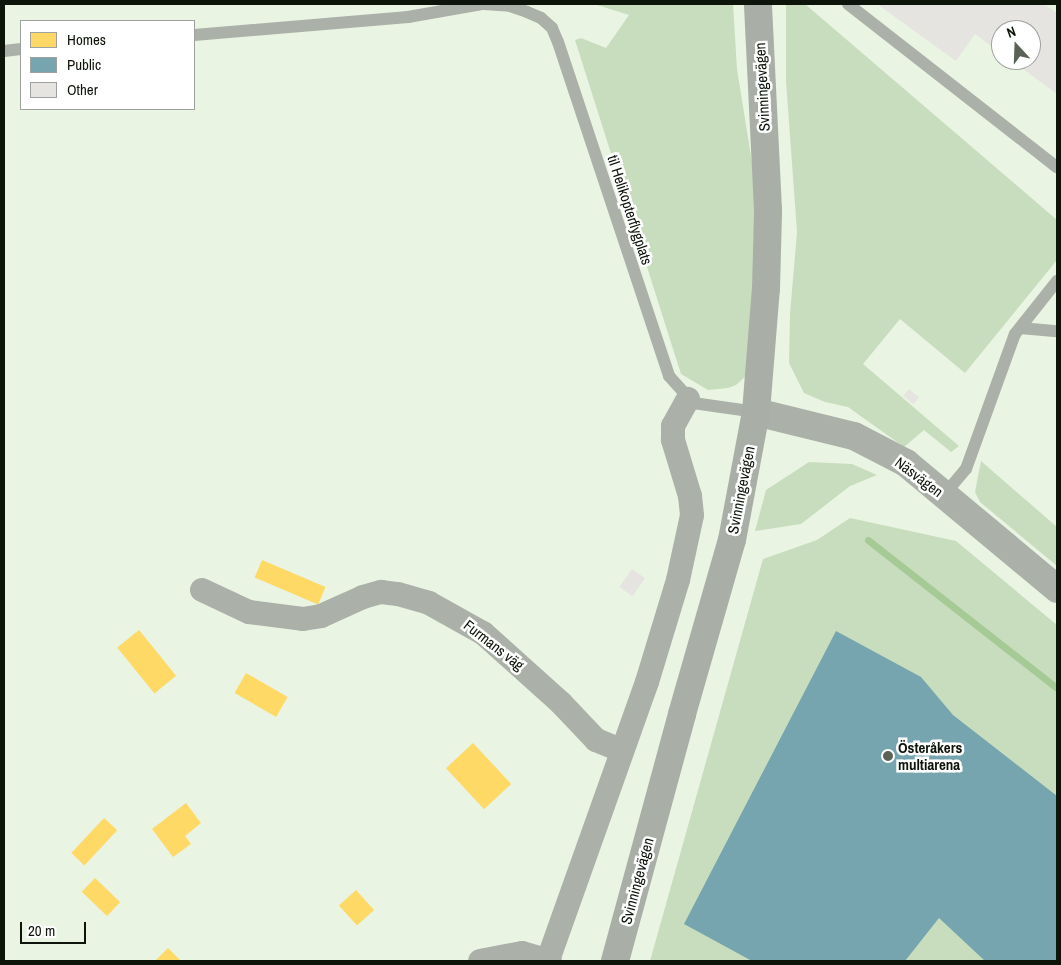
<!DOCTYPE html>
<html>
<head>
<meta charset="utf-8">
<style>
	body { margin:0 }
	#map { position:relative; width:1061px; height:965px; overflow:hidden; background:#e9f4e3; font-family:"Archivo Narrow",sans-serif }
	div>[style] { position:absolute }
	.green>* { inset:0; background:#c8ddbe }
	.homes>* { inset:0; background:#ffd966; transform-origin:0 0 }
	.public>* { inset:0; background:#76a5af }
	.stream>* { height:7px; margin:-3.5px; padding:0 3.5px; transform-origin:3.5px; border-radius:3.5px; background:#a6ca95 }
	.building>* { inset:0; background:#e5e4e0; transform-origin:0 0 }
	.service>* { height:12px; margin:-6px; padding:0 6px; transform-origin:6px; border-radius:6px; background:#abb0a8 }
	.minor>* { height:24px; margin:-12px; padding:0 12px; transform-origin:12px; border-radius:12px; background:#abb0a8 }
	.tertiary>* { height:28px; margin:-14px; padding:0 14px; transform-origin:14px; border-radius:14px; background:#abb0a8 }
	.secondary>* { height:28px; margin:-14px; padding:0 14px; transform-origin:14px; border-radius:14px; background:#a9afa7 }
	.dots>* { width:14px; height:14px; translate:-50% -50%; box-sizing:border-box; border:2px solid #fff; border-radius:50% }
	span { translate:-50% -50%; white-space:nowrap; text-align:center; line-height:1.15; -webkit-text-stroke:5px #fff; paint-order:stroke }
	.street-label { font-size:15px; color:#0d140a }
	.poi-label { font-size:15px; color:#0d140a; font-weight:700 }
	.left { translate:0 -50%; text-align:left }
	.frame { position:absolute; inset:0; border:5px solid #0d140a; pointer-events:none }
	.legend { position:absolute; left:20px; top:20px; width:175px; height:90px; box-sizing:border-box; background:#fff; border:1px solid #9ea19d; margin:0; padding:6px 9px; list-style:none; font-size:15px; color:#0d140a }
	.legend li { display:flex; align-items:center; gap:10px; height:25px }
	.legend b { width:25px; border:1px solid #9ea19d }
	.north { position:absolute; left:991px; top:20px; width:50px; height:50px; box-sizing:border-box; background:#fff; border:1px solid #9ea19d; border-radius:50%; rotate:340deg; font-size:14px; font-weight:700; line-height:20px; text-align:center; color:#0d140a }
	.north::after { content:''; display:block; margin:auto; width:18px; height:22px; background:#5a6256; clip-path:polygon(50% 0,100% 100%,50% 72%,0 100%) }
	.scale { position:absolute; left:20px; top:922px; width:66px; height:22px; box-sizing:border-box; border:2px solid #0d140a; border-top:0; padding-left:6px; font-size:15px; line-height:18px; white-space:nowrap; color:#0d140a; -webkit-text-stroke:4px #fff; paint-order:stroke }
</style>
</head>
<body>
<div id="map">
	<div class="green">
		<i style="clip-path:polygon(594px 4px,733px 4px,737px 69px,755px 181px,752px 329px,747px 375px,736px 385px,728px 388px,708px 390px,681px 374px,575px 40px,581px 38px,606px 48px,629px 15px)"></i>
		<i style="clip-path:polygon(786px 4px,805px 4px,1057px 220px,1057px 260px,965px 373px,900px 319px,863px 364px,959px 446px,951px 452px,924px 430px,904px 447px,848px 407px,825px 402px,804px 393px,789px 363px,790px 314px,797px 232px,786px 81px)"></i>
		<i style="clip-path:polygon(981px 461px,1057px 527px,1057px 566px,980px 502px,975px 492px)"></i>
		<i style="clip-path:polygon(809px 462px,852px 464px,877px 475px,850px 486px,801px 524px,755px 531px,766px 490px)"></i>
		<i style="clip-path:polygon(850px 518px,956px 541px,1057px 625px,1057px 961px,650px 961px,763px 559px,817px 540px)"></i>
	</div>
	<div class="homes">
		<i style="left:262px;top:560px;width:69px;height:19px;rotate:23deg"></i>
		<i style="left:139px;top:630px;width:59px;height:28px;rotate:51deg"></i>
		<i style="left:246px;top:673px;width:48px;height:23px;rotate:30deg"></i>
		<i style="left:473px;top:743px;width:56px;height:37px;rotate:47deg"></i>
		<i style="clip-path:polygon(186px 803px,201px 823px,185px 836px,191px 844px,173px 857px,152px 829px)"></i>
		<i style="left:104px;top:818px;width:18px;height:48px;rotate:43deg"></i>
		<i style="left:95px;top:878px;width:35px;height:19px;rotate:44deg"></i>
		<i style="left:356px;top:890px;width:27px;height:23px;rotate:48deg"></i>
		<i style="clip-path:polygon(168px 948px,181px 961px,155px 961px)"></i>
	</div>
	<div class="public">
		<i style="clip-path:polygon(836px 631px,921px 677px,953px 715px,1057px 796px,1057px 961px,985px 961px,939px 918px,905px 961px,752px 961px,684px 924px)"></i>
	</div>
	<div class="stream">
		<i style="left:868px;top:540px;width:240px;rotate:38.1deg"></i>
	</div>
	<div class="building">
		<i style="clip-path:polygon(877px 4px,1044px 4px,1057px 13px,1057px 94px,1011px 60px,1031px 60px,1031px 30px,1001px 30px,1001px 53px,975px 34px,956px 61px)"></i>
		<i style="left:909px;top:389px;width:13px;height:9px;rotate:39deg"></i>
		<i style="left:632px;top:569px;width:16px;height:22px;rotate:35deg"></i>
	</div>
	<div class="service">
		<i style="left:484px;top:4px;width:26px;rotate:4deg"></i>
		<i style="left:510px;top:6px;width:18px;rotate:19deg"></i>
		<i style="left:527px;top:12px;width:15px;rotate:23deg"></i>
		<i style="left:541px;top:18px;width:15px;rotate:42deg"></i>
		<i style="left:552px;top:28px;width:15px;rotate:67deg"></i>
		<i style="left:558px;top:42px;width:352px;rotate:71.6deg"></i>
		<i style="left:669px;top:376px;width:36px;rotate:48deg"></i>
		<i style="left:693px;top:403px;width:64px;rotate:8.1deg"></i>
		<i style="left:848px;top:4px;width:265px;rotate:38deg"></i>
		<i style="left:194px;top:35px;width:215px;rotate:-4.8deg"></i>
		<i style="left:408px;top:17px;width:75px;rotate:-10deg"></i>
		<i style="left:4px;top:51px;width:17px;rotate:-7deg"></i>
		<i style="left:1020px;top:328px;width:37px;rotate:5deg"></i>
		<i style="left:944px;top:495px;width:34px;rotate:-50deg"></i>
		<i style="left:966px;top:469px;width:144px;rotate:-70.1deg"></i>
		<i style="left:1015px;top:334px;width:68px;rotate:-51.6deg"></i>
	</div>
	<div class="minor">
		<i style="left:202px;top:590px;width:52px;rotate:25.1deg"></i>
		<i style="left:249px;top:612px;width:54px;rotate:7.4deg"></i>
		<i style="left:303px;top:619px;width:18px;rotate:-9deg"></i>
		<i style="left:321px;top:616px;width:46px;rotate:-24.3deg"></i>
		<i style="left:363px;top:597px;width:19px;rotate:-16deg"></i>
		<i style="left:381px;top:592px;width:17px;rotate:7deg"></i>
		<i style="left:398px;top:594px;width:32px;rotate:16deg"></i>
		<i style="left:429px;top:603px;width:62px;rotate:29.1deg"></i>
		<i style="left:483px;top:633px;width:105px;rotate:41.9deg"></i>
		<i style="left:561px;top:703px;width:51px;rotate:46.6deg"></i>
		<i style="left:596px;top:740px;width:27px;rotate:22deg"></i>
		<i style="left:548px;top:960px;width:295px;rotate:-70.4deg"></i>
		<i style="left:647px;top:682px;width:107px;rotate:-73.1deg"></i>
		<i style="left:678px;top:580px;width:66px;rotate:-77.8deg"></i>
		<i style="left:692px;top:515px;width:19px;rotate:-96deg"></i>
		<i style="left:690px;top:496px;width:59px;rotate:-106.9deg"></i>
		<i style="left:673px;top:440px;width:14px;rotate:-90deg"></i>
		<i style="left:673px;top:426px;width:31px;rotate:-61deg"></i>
		<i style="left:480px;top:961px;width:43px;rotate:-10.8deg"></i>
		<i style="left:522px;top:953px;width:29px;rotate:16deg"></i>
	</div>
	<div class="tertiary">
		<i style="left:756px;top:412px;width:101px;rotate:13.8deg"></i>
		<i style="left:854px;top:436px;width:59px;rotate:27.4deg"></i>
		<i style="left:906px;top:463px;width:197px;rotate:39.8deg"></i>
	</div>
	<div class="secondary">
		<i style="left:615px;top:961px;width:256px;rotate:-74.8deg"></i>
		<i style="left:682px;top:714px;width:181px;rotate:-74deg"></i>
		<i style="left:732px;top:540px;width:130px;rotate:-79.4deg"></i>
		<i style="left:756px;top:412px;width:123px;rotate:-85.4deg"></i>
		<i style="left:766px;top:289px;width:79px;rotate:-88.5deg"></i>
		<i style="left:768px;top:210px;width:206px;rotate:-92.8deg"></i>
	</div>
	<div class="dots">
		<i style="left:888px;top:756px;background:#5a6256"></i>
	</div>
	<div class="street-label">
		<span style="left:762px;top:87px;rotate:-93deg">Svinningevägen</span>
		<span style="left:630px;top:210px;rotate:72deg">til Helikopterflygplats</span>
		<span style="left:919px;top:477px;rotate:37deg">Näsvägen</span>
		<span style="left:741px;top:490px;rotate:-79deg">Svinningevägen</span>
		<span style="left:494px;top:645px;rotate:38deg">Furmans väg</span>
		<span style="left:637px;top:881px;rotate:-75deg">Svinningevägen</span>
	</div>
	<div class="poi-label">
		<span class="left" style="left:898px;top:756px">Österåkers<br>multiarena</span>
	</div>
	<div class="frame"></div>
	<ul class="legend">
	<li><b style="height:14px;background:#ffd966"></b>Homes</li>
	<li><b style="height:14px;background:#76a5af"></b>Public</li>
	<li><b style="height:14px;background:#e5e4e0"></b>Other</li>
	</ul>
	<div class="north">N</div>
	<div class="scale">20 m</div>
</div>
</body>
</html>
